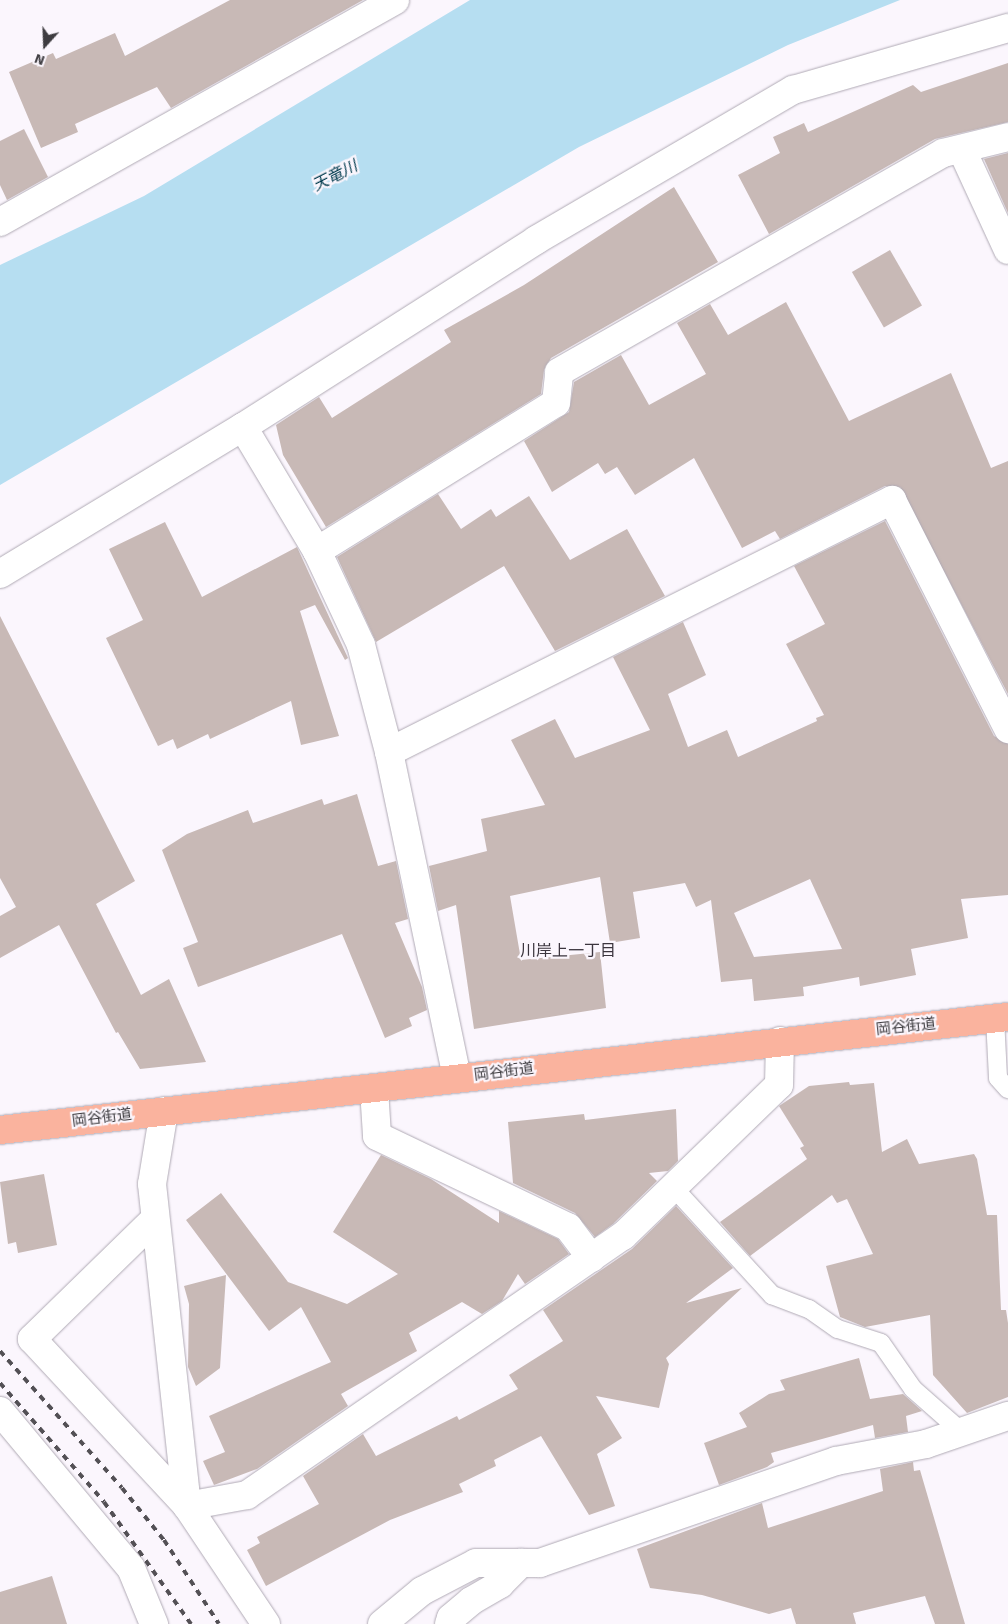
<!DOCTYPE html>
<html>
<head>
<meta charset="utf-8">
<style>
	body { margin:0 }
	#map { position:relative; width:1008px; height:1624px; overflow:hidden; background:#fbf6fd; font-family:Signika,"Noto Sans JP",sans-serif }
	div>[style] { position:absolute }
	.water>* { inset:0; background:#b6def1 }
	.building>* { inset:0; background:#c8b9b6; transform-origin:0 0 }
	.roads { filter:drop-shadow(0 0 1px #b0aab5) drop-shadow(0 0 1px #b0aab5) }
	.lane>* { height:18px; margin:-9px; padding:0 9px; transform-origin:9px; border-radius:9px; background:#fff }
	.street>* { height:28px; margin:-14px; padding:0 14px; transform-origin:14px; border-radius:14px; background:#fff }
	.primary>* { height:28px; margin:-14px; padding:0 14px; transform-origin:14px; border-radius:14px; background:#fab39e }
	.rail>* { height:4px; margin-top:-2px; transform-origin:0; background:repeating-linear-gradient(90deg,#535055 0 6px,transparent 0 12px) }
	span { translate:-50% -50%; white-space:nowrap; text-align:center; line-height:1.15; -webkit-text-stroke:4.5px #fbf6fd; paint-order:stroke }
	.street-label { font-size:15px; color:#3e3c40 }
	.water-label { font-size:16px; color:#013b4e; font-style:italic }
	.neighbourhood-label { font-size:16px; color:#3b353e }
	.north { position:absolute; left:20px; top:20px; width:50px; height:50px; -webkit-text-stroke:4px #fbf6fd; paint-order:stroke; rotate:200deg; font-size:14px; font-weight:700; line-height:20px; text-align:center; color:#3e3c40 }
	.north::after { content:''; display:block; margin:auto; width:18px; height:22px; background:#3e3c40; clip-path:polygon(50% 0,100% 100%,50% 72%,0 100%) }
</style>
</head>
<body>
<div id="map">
	<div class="water">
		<i style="clip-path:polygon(470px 0,900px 0,788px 45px,579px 147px,0 485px,0 265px,144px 196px)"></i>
	</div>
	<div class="building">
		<i style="clip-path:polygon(230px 0,363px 0,171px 108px,157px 87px,75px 124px,78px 132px,41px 148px,9px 72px,53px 53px,56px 59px,115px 33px,125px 56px)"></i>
		<i style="clip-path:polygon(1008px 63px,1008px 122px,935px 139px,769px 234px,738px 175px,780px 153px,773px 137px,804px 123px,808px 132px,913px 85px,921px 92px)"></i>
		<i style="clip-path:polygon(24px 129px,48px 177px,7px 200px,0 185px,0 141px)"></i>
		<i style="clip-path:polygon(1008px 153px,1008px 213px,984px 159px)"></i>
		<i style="clip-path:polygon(674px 187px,718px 262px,551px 358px,544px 370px,541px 394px,326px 527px,283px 455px,276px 425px,319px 397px,332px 418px,451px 342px,444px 330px,524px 285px)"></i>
		<i style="left:890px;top:250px;width:64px;height:44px;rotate:60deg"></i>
		<i style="clip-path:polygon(786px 302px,849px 421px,951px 373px,991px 468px,1008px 461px,1008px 694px,900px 487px,885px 486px,780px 539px,775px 531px,742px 548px,694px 458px,635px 495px,617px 467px,605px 474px,598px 463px,552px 492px,524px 441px,569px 412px,574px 382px,621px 355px,649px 405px,706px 374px,677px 323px,710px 304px,728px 335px)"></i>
		<i style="clip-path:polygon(438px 494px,461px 529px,491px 509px,496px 517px,529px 496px,570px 560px,627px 529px,665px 596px,555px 651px,504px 566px,376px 642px,337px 557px)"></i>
		<i style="clip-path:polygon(evenodd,885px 521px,994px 736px,1008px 744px,1008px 895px,961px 899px,968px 938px,911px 949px,916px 975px,860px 986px,859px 977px,803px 987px,804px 996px,754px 1001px,752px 979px,721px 982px,711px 900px,696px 907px,685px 883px,633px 892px,640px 938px,610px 943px,600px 877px,510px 896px,521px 960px,600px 952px,606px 1008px,474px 1029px,456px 905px,438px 911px,429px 866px,487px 851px,481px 819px,545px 805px,511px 740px,555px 719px,575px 758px,650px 730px,613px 657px,683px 622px,706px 675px,668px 694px,688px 747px,727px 730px,738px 757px,817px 721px,816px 718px,824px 715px,786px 644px,825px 624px,794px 566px,885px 521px,810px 879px,842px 949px,754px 957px,734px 913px,810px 879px)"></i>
		<i style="clip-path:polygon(165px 522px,202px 597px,297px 547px,348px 658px,345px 660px,315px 605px,300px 611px,339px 736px,301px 745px,291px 701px,210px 739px,208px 734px,177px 749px,173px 739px,158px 746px,106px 638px,143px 620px,109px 549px)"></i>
		<i style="clip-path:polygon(0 616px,135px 881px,96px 904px,141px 995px,169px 979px,206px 1062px,140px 1069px,118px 1032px,116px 1033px,59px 925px,0 958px,0 916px,16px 907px,0 878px)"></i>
		<i style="clip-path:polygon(357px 794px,378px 866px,396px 861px,408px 919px,395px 923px,422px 987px,427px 1010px,409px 1018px,412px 1026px,385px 1038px,342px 934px,198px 987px,183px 948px,198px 942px,162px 850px,187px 834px,248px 810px,253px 823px,322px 799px,324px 805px)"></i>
		<i style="clip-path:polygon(849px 1082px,850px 1085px,874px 1083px,882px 1152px,907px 1139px,919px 1164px,974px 1154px,977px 1159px,987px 1215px,997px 1215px,1001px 1310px,1006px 1310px,1008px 1323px,1008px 1397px,967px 1413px,933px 1375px,930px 1315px,865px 1327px,840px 1317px,826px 1266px,873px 1254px,847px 1199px,837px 1203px,832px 1195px,750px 1256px,720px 1222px,807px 1159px,800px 1148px,804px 1146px,779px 1106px,809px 1086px)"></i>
		<i style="clip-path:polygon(676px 1109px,678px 1161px,668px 1171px,649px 1173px,657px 1181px,613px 1224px,595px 1237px,575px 1213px,513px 1183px,508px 1122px,584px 1114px,585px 1120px)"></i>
		<i style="clip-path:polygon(381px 1155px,431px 1179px,499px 1223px,499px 1211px,558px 1239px,569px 1254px,525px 1284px,518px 1274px,502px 1301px,482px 1314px,462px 1302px,409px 1333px,417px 1351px,341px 1394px,348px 1406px,257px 1469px,214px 1485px,203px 1461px,225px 1452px,209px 1416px,331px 1362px,301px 1307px,269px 1331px,186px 1220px,221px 1193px,288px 1282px,347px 1304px,398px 1274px,333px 1232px)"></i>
		<i style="clip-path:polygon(44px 1174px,57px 1245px,18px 1253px,16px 1242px,8px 1244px,0 1182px)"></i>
		<i style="clip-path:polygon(676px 1206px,733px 1268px,686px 1303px,742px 1288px,666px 1358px,669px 1364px,659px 1408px,596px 1396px,622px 1438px,597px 1454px,615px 1506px,589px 1515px,541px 1436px,494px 1460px,496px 1466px,459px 1484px,463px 1492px,390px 1520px,266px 1586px,247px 1550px,260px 1543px,257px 1537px,319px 1504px,303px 1476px,363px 1434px,376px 1456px,457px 1416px,459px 1420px,518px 1389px,509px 1375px,563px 1341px,543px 1310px,632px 1249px)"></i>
		<i style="clip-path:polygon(226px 1275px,220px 1368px,196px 1386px,188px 1367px,189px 1304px,184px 1286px)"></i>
		<i style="clip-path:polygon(859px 1358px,870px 1399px,903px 1394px,922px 1411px,906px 1416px,908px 1432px,875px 1438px,873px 1425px,771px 1453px,774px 1462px,767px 1467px,719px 1485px,704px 1443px,747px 1427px,739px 1413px,769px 1394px,785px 1390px,780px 1380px)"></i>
		<i style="clip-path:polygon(913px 1462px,914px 1471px,920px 1470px,965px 1624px,935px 1624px,925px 1596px,853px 1613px,856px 1624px,796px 1624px,791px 1608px,769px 1614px,702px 1595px,650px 1588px,637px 1549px,762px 1503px,768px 1528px,883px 1491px,880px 1469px)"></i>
		<i style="clip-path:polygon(52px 1576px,67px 1624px,0 1624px,0 1592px)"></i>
	</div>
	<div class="roads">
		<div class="lane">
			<i style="left:995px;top:1018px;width:60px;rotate:87.1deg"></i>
			<i style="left:998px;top:1078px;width:15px;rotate:48deg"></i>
			<i style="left:673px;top:1187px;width:147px;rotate:47.5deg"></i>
			<i style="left:772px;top:1295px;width:40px;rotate:21deg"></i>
			<i style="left:809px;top:1309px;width:35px;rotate:35deg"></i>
			<i style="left:838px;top:1329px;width:45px;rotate:18deg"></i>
			<i style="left:881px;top:1343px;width:56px;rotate:55.2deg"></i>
			<i style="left:913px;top:1389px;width:65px;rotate:41.3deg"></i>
		</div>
		<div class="street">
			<i style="left:962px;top:150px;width:110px;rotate:65.3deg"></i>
			<i style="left:0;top:222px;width:453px;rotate:-29.3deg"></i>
			<i style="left:243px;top:427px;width:144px;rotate:59.2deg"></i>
			<i style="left:317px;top:551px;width:104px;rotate:64.9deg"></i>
			<i style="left:361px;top:645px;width:111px;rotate:75.3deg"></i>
			<i style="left:389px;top:752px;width:333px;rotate:78.2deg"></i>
			<i style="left:317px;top:551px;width:281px;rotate:-31.8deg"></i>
			<i style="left:556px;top:403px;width:31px;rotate:-84deg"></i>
			<i style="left:559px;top:372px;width:442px;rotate:-29.7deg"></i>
			<i style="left:943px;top:153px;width:67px;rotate:-13.8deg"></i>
			<i style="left:0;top:574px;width:284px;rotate:-31.2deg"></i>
			<i style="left:243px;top:427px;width:348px;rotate:-32.5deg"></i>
			<i style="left:536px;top:240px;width:298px;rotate:-30.3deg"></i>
			<i style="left:793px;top:90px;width:224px;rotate:-16.1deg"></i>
			<i style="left:389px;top:752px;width:563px;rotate:-26.61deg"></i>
			<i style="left:892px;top:500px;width:257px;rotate:63.1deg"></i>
			<i style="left:374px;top:1089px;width:47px;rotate:86.3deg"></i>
			<i style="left:377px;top:1136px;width:212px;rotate:25.5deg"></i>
			<i style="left:568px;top:1227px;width:39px;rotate:53deg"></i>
			<i style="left:164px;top:1111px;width:74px;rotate:99.3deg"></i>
			<i style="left:152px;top:1184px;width:324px;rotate:83.8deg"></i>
			<i style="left:187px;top:1506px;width:61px;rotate:-10.4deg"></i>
			<i style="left:247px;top:1495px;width:457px;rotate:-34.6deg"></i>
			<i style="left:623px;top:1236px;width:217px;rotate:-44.1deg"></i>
			<i style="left:779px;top:1085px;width:44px;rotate:-88.7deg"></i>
			<i style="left:155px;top:1219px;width:172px;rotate:135.7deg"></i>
			<i style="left:32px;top:1339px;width:228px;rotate:47.1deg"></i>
			<i style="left:187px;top:1506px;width:142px;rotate:56.2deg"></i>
			<i style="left:0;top:1411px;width:204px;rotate:50.2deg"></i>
			<i style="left:131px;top:1568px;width:61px;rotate:67.7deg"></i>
			<i style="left:382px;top:1624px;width:52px;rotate:-39.5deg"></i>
			<i style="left:422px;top:1591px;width:61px;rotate:-27.4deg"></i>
			<i style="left:476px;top:1563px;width:64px"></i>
			<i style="left:540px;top:1563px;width:313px;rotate:-19deg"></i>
			<i style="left:836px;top:1461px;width:92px;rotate:-10.7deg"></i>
			<i style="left:926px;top:1444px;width:87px;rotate:-18.9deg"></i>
			<i style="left:449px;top:1624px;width:6px;rotate:-72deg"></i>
			<i style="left:451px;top:1618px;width:26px;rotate:-40deg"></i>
			<i style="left:471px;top:1601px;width:34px;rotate:-30deg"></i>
			<i style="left:500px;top:1584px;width:30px;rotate:-45deg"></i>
		</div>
		<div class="primary">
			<i style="left:0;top:1130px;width:1014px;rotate:-6.4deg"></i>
		</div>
	</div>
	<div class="rail">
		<i style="left:0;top:1351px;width:183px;rotate:48.3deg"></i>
		<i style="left:122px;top:1488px;width:67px;rotate:51.1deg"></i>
		<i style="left:164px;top:1540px;width:100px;rotate:56.8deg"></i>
		<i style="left:0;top:1383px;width:158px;rotate:48.8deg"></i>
		<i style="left:104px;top:1502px;width:150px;rotate:54.5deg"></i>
	</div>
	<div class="street-label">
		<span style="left:906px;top:1027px;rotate:-6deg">岡谷街道</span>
		<span style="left:504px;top:1072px;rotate:-7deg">岡谷街道</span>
		<span style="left:102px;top:1118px;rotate:-7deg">岡谷街道</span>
	</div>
	<div class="water-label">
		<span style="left:335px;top:176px;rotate:-27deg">天竜川</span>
	</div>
	<div class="neighbourhood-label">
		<span style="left:568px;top:951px">川岸上一丁目</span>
	</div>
	<div class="north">N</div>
</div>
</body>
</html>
